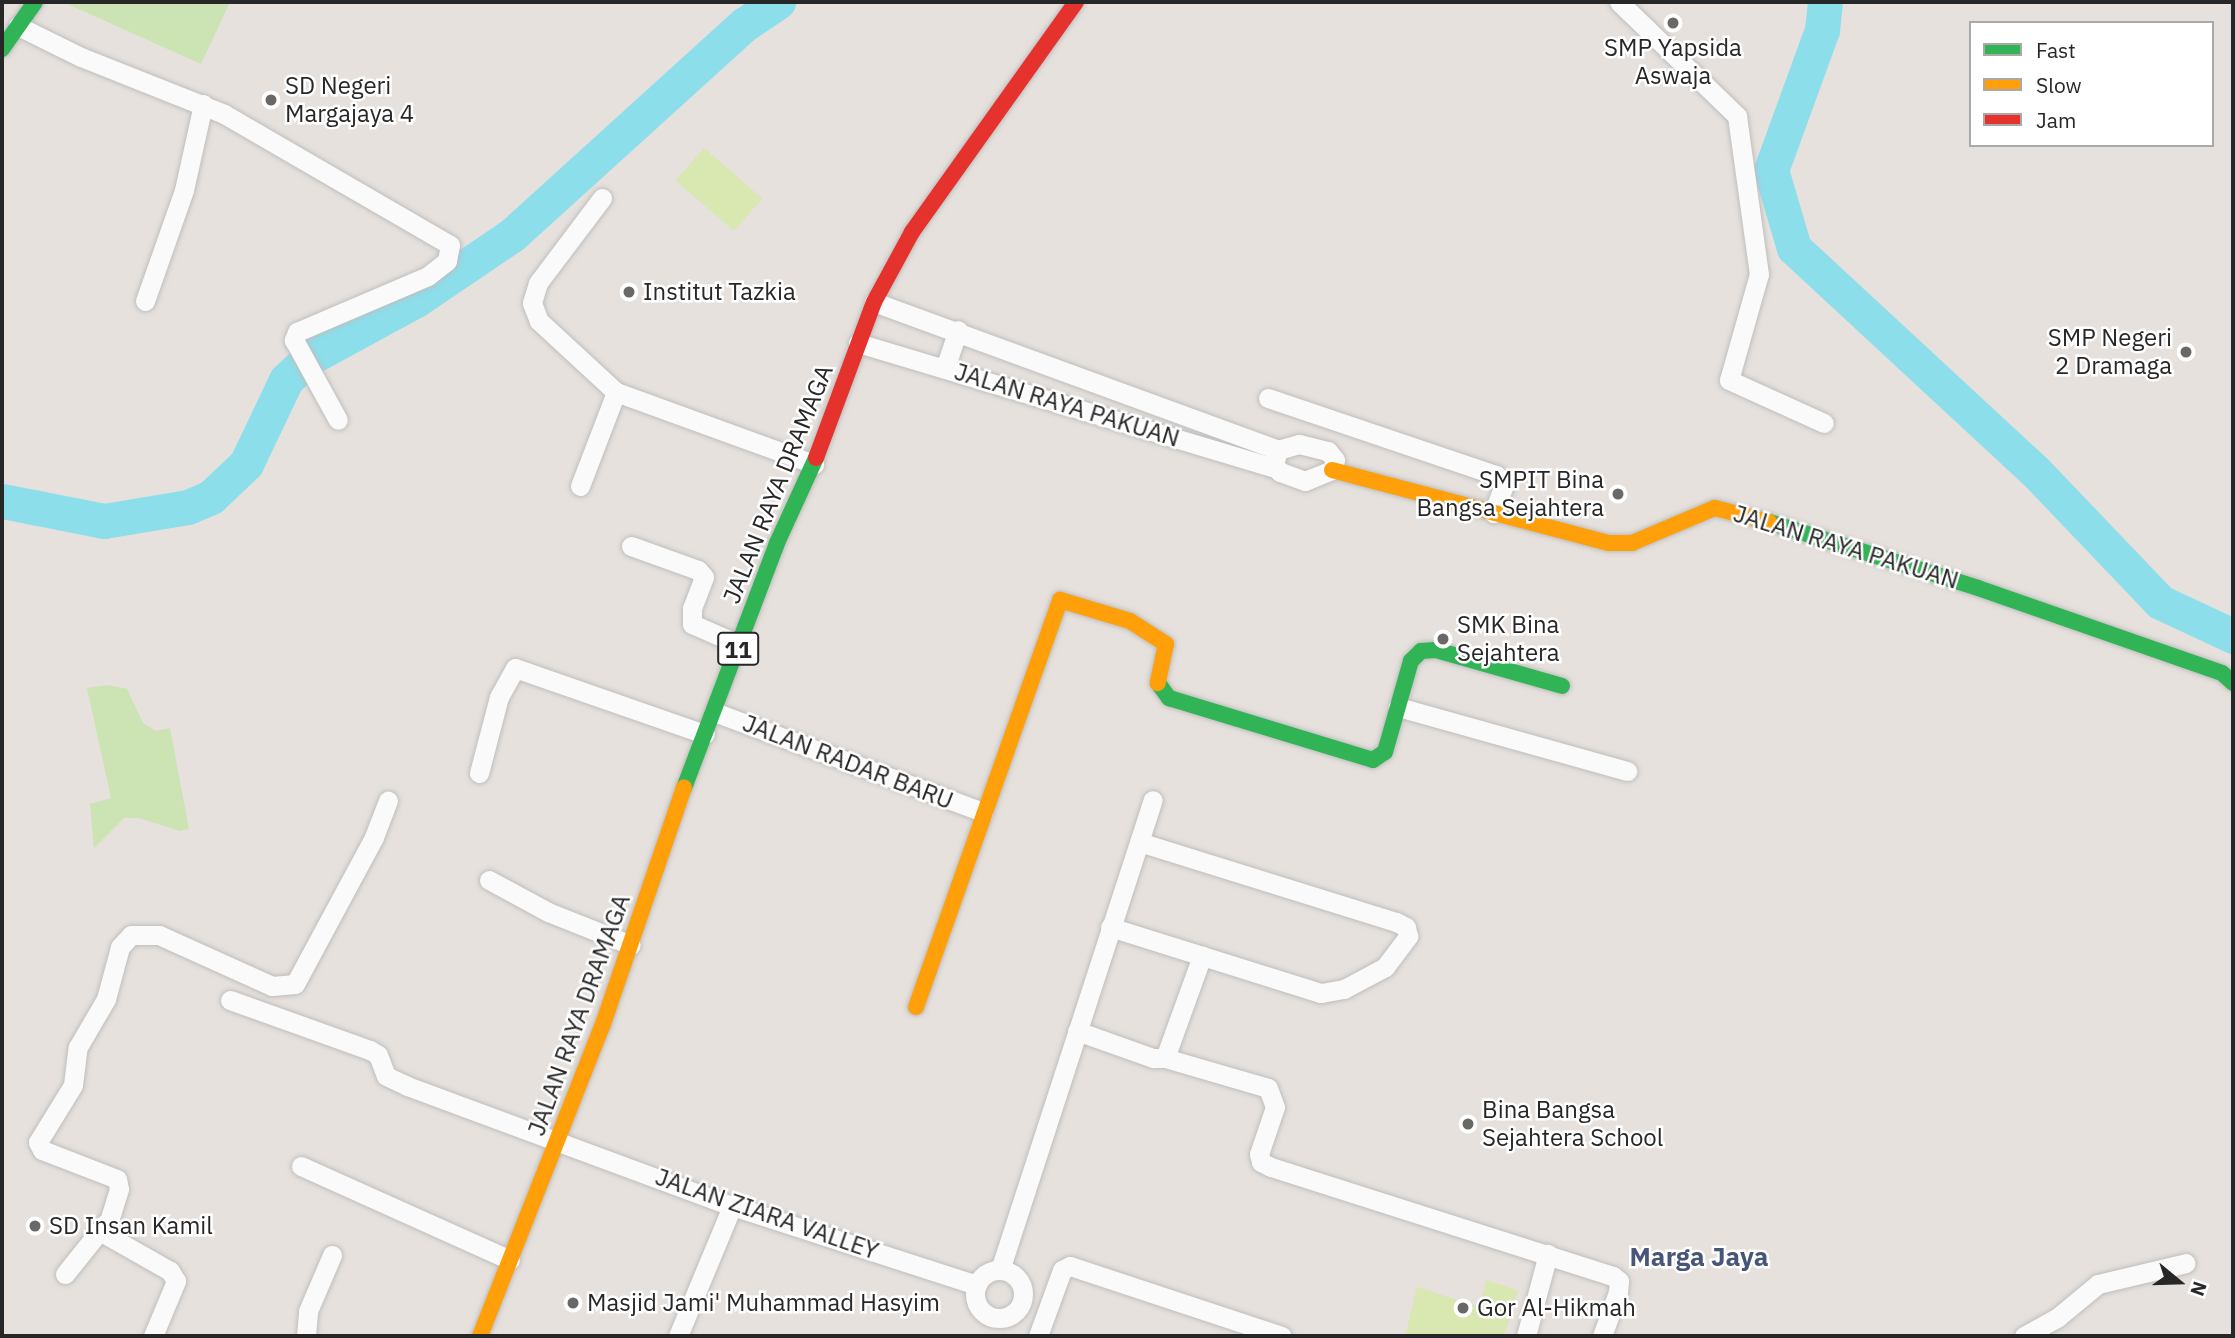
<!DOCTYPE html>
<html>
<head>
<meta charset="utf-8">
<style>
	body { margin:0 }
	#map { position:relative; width:2235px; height:1338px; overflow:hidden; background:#e6e1dc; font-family:"IBM Plex Sans",sans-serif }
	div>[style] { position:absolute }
	.green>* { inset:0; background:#cce3b3 }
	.pitch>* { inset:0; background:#d9e7b0; transform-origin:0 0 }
	.river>* { height:35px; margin:-17.5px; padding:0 17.5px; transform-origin:17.5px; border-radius:17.5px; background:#8cdeeb }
	.roads { filter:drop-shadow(0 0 2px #bfbebe) drop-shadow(0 0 2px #bfbebe) }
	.street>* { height:19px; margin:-9.5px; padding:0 9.5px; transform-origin:9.5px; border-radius:9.5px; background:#fbfafa }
	.street>.ring { margin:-9.5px; padding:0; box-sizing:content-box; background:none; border:19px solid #fbfafa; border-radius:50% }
	.fast>* { height:16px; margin:-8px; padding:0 8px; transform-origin:8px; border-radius:8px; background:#30b455 }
	.slow>* { height:16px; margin:-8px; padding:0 8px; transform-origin:8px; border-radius:8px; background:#ff9f0a }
	.jam>* { height:16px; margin:-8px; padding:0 8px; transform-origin:8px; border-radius:8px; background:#e5322d }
	.dots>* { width:19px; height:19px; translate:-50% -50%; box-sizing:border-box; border:4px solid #fff; border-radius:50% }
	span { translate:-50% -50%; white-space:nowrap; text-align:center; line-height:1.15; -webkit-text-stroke:5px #fff; paint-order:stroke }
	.shield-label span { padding:2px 5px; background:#fff; border:2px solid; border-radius:5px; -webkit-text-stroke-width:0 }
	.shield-label { font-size:23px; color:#272727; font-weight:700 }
	.poi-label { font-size:24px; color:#272727 }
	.left { translate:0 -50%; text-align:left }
	.right { translate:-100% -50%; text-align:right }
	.street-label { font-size:24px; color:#272727 }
	.neighbourhood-label { font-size:26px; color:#475678; font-weight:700 }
	.frame { position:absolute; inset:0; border:4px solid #272727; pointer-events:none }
	.legend { position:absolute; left:1969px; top:21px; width:245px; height:126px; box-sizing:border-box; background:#fff; border:2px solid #a9a9a9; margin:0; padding:9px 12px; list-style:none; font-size:21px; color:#272727 }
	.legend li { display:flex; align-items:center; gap:14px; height:35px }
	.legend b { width:35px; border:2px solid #a9a9a9 }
	.north { position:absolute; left:2144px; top:1247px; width:70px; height:70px; -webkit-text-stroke:5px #fff; paint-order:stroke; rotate:109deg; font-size:19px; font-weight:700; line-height:28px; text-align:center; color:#272727 }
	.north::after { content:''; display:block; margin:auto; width:24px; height:32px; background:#272727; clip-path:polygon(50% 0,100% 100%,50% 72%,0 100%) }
</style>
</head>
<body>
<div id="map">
	<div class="green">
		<i style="clip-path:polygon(63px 2px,230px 2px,201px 64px)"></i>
		<i style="clip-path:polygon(108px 685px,127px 689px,143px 723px,156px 731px,170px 728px,189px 829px,180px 831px,139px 818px,124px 818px,94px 848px,90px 804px,111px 798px,87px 688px)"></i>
	</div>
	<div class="pitch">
		<i style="left:704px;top:148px;width:77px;height:43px;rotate:41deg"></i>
		<i style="clip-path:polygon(1487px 1280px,1518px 1291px,1504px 1336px,1405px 1336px,1417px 1287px,1479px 1307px)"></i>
	</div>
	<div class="river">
		<i style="left:1825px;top:2px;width:28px;rotate:96deg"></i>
		<i style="left:1822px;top:30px;width:149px;rotate:110deg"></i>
		<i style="left:1771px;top:170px;width:81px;rotate:73.6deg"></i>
		<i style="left:1794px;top:248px;width:328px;rotate:42.8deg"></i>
		<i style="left:2035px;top:471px;width:181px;rotate:46.3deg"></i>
		<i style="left:2160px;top:602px;width:81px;rotate:25deg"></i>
		<i style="left:2px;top:501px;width:104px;rotate:11.1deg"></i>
		<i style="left:104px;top:521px;width:85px;rotate:-9.5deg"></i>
		<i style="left:188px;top:507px;width:25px;rotate:-23deg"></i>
		<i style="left:211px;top:497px;width:48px;rotate:-43.3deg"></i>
		<i style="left:246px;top:464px;width:93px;rotate:-64.5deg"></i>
		<i style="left:286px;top:380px;width:34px;rotate:-43deg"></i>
		<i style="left:311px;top:357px;width:119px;rotate:-28.5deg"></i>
		<i style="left:416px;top:300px;width:116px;rotate:-34.1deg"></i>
		<i style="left:512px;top:235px;width:314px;rotate:-42.2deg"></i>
		<i style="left:745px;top:24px;width:40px;rotate:-34deg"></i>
	</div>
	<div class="roads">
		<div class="street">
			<i style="left:1619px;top:2px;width:164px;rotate:44deg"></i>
			<i style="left:1737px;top:116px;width:160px;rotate:82.1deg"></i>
			<i style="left:1759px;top:274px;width:110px;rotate:105.8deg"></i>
			<i style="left:1729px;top:380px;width:104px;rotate:24.4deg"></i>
			<i style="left:18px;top:26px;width:70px;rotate:26.2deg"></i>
			<i style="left:81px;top:57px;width:154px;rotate:21.7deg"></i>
			<i style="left:224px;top:114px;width:261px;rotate:30.1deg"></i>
			<i style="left:450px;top:245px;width:16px;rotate:101deg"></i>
			<i style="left:447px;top:261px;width:24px;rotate:142deg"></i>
			<i style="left:428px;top:276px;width:142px;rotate:156.9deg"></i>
			<i style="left:297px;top:332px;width:9px;rotate:111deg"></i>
			<i style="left:294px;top:340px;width:91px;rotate:61.2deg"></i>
			<i style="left:602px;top:198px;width:106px;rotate:127deg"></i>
			<i style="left:538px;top:283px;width:21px;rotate:107deg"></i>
			<i style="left:532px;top:303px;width:19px;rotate:69deg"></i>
			<i style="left:539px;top:321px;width:105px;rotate:42.7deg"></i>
			<i style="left:616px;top:392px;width:211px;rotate:20deg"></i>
			<i style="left:145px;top:301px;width:118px;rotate:-70.6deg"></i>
			<i style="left:184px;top:190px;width:88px;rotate:-77.5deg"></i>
			<i style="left:874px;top:302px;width:430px;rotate:20.1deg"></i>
			<i style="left:858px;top:343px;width:435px;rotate:16.7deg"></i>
			<i style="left:945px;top:368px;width:40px;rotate:-71.1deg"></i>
			<i style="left:1268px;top:398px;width:241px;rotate:18.7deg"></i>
			<i style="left:1496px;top:475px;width:13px;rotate:51deg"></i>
			<i style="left:1504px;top:485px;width:30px;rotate:111deg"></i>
			<i style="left:1299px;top:444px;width:30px;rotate:14deg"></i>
			<i style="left:1328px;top:451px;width:11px;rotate:52deg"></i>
			<i style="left:1335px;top:460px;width:10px;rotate:107deg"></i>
			<i style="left:1332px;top:470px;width:29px;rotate:158deg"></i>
			<i style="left:1305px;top:481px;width:27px;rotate:-160deg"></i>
			<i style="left:1280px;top:472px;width:10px;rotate:-127deg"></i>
			<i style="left:1274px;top:464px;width:15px;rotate:-74deg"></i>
			<i style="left:1278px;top:450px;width:22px;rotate:-16deg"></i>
			<i style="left:580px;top:486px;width:101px;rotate:-69deg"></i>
			<i style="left:631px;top:546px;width:71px;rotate:19.7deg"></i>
			<i style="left:698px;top:570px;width:9px;rotate:49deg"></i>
			<i style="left:704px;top:577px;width:33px;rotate:111deg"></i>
			<i style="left:692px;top:608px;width:16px;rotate:90deg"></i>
			<i style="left:692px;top:624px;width:52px;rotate:23.6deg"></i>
			<i style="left:1398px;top:707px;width:238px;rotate:15.6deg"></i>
			<i style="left:714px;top:712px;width:287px;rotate:20.4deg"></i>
			<i style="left:479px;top:773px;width:79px;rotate:-75.3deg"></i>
			<i style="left:499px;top:697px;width:33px;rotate:-61deg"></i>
			<i style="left:515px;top:668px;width:201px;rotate:19.2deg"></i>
			<i style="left:489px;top:880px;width:67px;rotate:28.5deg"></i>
			<i style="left:548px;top:912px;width:89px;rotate:21.7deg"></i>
			<i style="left:1110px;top:927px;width:221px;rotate:17.4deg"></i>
			<i style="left:1321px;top:993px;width:23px;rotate:-10deg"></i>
			<i style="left:1344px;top:989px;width:47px;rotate:-28.2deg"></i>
			<i style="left:1385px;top:967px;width:39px;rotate:-53deg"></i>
			<i style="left:1408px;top:936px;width:9px;rotate:-103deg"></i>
			<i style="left:1406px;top:927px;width:11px;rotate:-153deg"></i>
			<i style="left:1396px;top:922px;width:269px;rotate:-162.7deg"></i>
			<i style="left:230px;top:1000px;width:149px;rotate:19.7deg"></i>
			<i style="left:370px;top:1050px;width:9px;rotate:32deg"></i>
			<i style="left:378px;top:1055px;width:22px;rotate:69deg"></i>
			<i style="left:386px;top:1076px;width:23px;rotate:25deg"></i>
			<i style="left:407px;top:1086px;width:346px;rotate:20.3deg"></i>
			<i style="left:732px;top:1206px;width:257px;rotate:17.9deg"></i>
			<i style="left:1077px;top:1031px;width:81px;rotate:19.6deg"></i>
			<i style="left:1153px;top:1058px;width:12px"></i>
			<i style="left:1165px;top:1058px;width:109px;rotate:-70.1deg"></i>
			<i style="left:1165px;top:1058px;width:107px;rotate:16.2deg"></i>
			<i style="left:1268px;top:1088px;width:20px;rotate:70deg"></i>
			<i style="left:1275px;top:1107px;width:50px;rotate:108.8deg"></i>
			<i style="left:1259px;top:1154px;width:8px;rotate:76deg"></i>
			<i style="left:1261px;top:1162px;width:11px;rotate:27deg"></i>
			<i style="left:1271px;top:1167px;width:359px;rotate:17.7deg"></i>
			<i style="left:1613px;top:1276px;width:8px;rotate:40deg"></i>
			<i style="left:1619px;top:1281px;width:11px;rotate:95deg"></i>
			<i style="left:1618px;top:1292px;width:47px;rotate:110deg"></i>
			<i style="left:301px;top:1166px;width:229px;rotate:24.2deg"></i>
			<i style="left:1000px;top:1270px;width:494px;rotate:-72deg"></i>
			<i class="ring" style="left:975px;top:1270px;width:29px;height:29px"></i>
			<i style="left:65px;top:1274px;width:64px;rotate:-51.3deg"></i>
			<i style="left:153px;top:1336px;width:60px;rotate:-67.3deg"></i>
			<i style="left:176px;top:1281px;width:12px;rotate:-121deg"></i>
			<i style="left:170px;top:1271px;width:75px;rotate:-150.4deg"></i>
			<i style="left:105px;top:1234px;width:47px;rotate:-72.7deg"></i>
			<i style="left:119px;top:1189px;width:10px;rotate:-101deg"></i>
			<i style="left:117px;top:1179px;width:80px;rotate:-158.9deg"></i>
			<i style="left:42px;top:1150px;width:9px;rotate:-117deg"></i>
			<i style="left:38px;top:1142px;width:67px;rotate:-58.4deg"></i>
			<i style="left:73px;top:1085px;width:38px;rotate:-83deg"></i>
			<i style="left:78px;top:1047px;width:56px;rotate:-59.7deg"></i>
			<i style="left:106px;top:999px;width:54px;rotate:-74.9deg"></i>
			<i style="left:120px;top:947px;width:16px;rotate:-47deg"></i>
			<i style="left:131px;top:935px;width:28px"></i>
			<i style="left:159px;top:935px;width:124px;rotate:24.3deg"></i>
			<i style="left:272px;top:986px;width:23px;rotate:-5deg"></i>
			<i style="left:295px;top:984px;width:167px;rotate:-61.7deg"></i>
			<i style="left:374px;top:837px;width:39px;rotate:-69deg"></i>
			<i style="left:306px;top:1336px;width:25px;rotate:-85deg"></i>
			<i style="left:308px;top:1311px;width:61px;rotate:-66.8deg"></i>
			<i style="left:678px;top:1336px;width:141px;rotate:-67.4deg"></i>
			<i style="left:1038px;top:1336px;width:70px;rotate:-70deg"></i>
			<i style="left:1062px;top:1270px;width:9px;rotate:-27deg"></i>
			<i style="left:1070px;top:1266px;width:223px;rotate:18.3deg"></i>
			<i style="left:1526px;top:1336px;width:85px;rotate:-75deg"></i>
			<i style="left:2024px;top:1336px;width:39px;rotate:-29deg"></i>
			<i style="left:2058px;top:1317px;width:52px;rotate:-39.5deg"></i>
			<i style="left:2098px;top:1284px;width:90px;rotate:-13.4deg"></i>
		</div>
		<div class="fast">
			<i style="left:2px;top:49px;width:57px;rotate:-54.9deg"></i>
			<i style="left:1769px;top:522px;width:219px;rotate:17.5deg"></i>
			<i style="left:1978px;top:588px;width:258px;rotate:19.2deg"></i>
			<i style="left:2222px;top:673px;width:15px;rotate:42deg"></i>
			<i style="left:1158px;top:683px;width:19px;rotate:54deg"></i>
			<i style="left:1169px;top:698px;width:213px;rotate:16.9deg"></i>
			<i style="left:1373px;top:760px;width:14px;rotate:-34deg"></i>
			<i style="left:1385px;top:752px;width:95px;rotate:-74.1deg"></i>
			<i style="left:1411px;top:661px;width:14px;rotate:-45deg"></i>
			<i style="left:1421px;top:651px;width:15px;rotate:-4deg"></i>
			<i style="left:1436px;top:650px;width:131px;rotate:15.9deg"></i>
			<i style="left:684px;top:788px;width:262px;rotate:-69.2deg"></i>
			<i style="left:777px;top:543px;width:94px;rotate:-65.4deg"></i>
		</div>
		<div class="slow">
			<i style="left:1332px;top:470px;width:286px;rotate:14.8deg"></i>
			<i style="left:1609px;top:543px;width:23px"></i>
			<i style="left:1632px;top:543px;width:90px;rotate:-22.9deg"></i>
			<i style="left:1715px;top:508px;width:56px;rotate:14.5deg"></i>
			<i style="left:916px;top:1007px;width:432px;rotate:-70.5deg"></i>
			<i style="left:1060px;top:600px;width:73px;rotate:16.7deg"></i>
			<i style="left:1130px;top:621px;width:43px;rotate:32.6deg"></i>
			<i style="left:1166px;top:644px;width:40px;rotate:102deg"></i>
			<i style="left:480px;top:1336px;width:335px;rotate:-68.5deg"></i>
			<i style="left:603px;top:1024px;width:250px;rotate:-71.1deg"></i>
		</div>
		<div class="jam">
			<i style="left:816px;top:458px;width:166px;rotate:-69.6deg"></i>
			<i style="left:874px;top:302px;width:80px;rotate:-61.5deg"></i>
			<i style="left:912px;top:232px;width:282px;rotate:-54.5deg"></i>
		</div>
	</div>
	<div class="dots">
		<i style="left:1673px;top:23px;background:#6a6866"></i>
		<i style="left:271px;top:100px;background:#6a6866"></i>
		<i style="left:629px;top:292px;background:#6a6866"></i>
		<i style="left:2186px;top:352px;background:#6a6866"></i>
		<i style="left:1618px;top:494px;background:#6a6866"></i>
		<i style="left:1443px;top:639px;background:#6a6866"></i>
		<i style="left:1468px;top:1124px;background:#6a6866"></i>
		<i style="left:35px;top:1226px;background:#6a6866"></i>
		<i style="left:573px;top:1303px;background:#6a6866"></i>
		<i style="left:1463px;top:1308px;background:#6a6866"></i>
	</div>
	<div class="shield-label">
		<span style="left:738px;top:649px">11</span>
	</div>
	<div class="poi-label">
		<span style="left:1673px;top:62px">SMP Yapsida<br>Aswaja</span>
		<span class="left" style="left:285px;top:100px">SD Negeri<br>Margajaya 4</span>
		<span class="left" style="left:643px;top:292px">Institut Tazkia</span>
		<span class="right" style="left:2172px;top:352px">SMP Negeri<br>2 Dramaga</span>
		<span class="right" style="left:1604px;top:494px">SMPIT Bina<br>Bangsa Sejahtera</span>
		<span class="left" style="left:1457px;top:639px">SMK Bina<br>Sejahtera</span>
		<span class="left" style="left:1482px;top:1124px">Bina Bangsa<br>Sejahtera School</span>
		<span class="left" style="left:49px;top:1226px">SD Insan Kamil</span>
		<span class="left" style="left:587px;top:1303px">Masjid Jami' Muhammad Hasyim</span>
		<span class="left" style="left:1477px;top:1308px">Gor Al-Hikmah</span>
	</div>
	<div class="street-label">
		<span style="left:1067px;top:405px;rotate:17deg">JALAN RAYA PAKUAN</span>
		<span style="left:778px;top:484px;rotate:-68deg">JALAN RAYA DRAMAGA</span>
		<span style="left:1846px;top:547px;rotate:17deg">JALAN RAYA PAKUAN</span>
		<span style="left:848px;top:762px;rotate:21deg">JALAN RADAR BARU</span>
		<span style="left:579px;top:1015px;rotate:-70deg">JALAN RAYA DRAMAGA</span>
		<span style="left:767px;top:1214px;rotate:19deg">JALAN ZIARA VALLEY</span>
	</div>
	<div class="neighbourhood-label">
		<span style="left:1699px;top:1257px">Marga Jaya</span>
	</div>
	<div class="frame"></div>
	<ul class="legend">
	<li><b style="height:9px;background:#30b455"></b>Fast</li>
	<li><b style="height:9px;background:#ff9f0a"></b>Slow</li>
	<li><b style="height:9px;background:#e5322d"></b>Jam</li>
	</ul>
	<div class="north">N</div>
</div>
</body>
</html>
